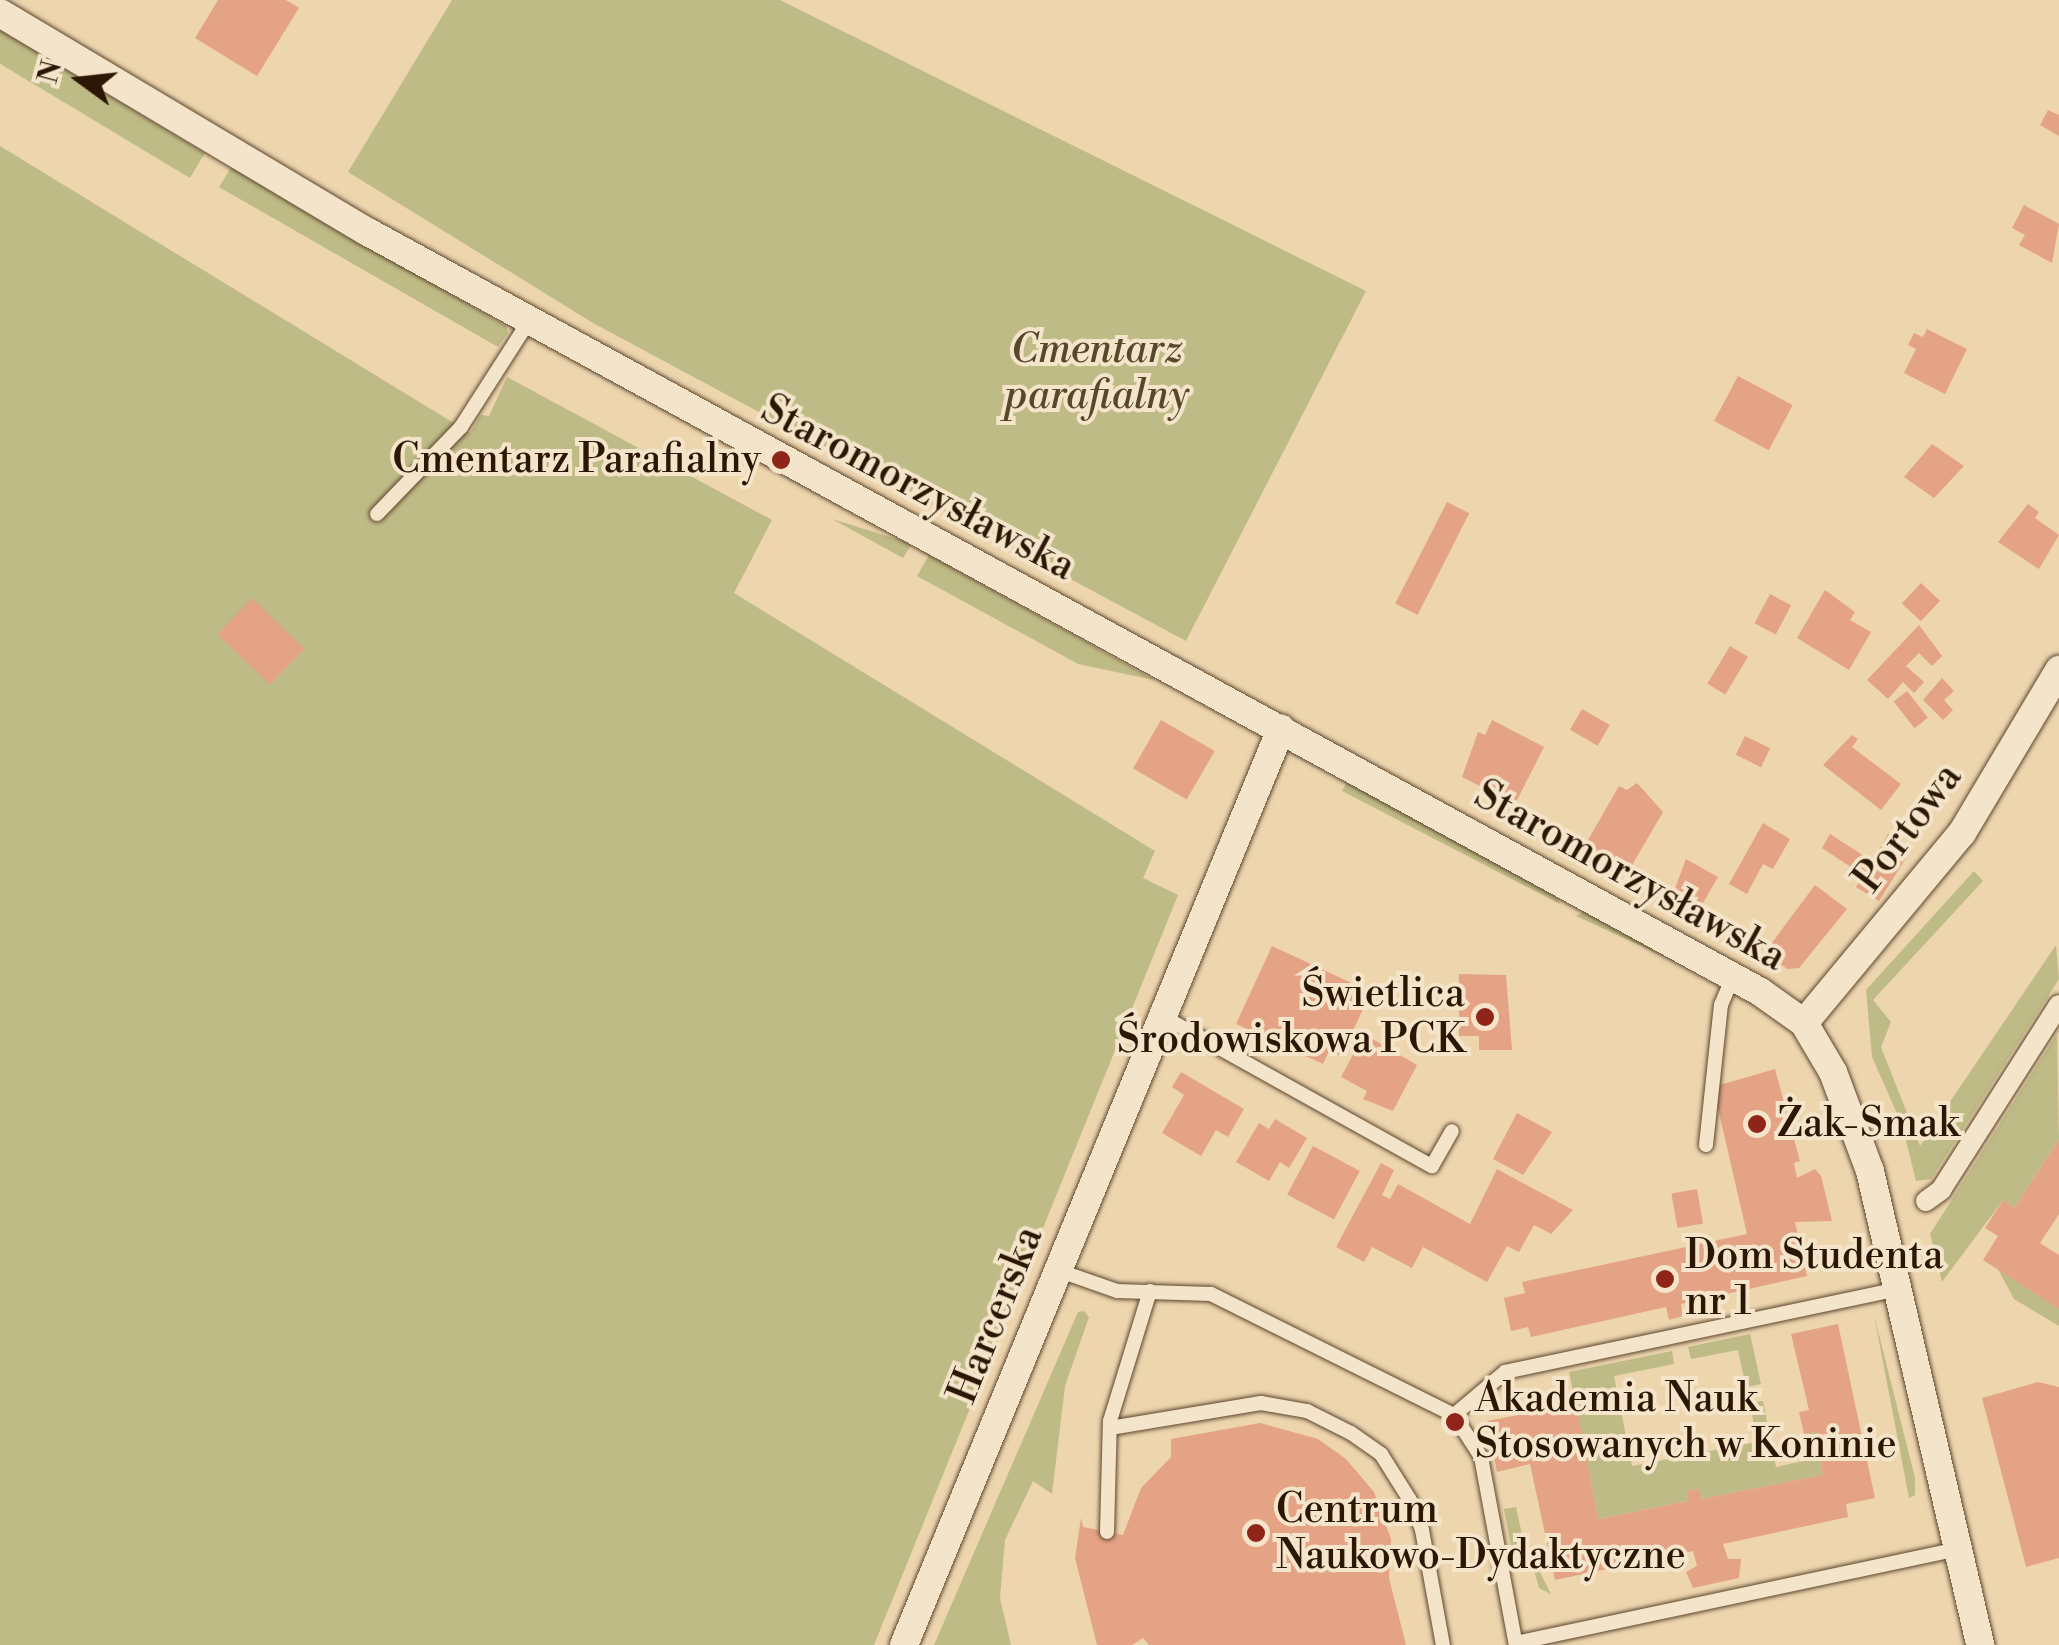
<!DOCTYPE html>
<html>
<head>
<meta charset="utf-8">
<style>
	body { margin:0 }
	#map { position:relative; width:2059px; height:1645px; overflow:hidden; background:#edd5ae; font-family:"Libre Bodoni",serif }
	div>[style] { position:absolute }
	.green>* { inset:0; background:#bfbb86; transform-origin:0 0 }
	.building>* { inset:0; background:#e5a385; transform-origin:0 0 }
	.roads { filter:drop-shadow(0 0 2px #5c462e) drop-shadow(0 0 2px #5c462e) }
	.service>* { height:14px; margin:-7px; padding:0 7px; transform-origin:7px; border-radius:7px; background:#f3e4ca }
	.pedestrian>* { height:20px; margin:-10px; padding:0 10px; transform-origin:10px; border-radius:10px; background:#f3e4ca }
	.minor>* { height:28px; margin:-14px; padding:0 14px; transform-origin:14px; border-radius:14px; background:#f3e4ca }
	.dots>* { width:28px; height:28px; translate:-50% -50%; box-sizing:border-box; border:5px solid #f3e4ca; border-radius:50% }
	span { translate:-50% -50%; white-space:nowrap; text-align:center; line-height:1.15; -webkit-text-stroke:8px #f3e4ca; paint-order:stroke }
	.park-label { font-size:40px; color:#57482a; font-style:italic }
	.poi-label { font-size:40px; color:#2b1703 }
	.right { translate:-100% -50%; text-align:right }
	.left { translate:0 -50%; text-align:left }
	.street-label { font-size:40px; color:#2b1703 }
	.north { position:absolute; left:30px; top:30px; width:100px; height:100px; -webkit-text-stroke:8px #f3e4ca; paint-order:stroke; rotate:285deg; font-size:28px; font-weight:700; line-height:40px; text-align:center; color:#2b1703 }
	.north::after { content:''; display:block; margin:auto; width:35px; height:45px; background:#2b1703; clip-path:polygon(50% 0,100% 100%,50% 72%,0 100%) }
</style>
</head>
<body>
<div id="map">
	<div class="green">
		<i style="clip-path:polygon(452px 0,780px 0,1366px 291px,1186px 641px,593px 323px,348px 172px)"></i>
		<i style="left:0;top:30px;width:239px;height:29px;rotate:31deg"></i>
		<i style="clip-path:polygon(0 146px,470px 433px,481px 415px,489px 416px,507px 377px,772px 520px,734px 593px,1155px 851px,1143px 878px,1178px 895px,874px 1645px,0 1645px)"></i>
		<i style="clip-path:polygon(232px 166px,506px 326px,508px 333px,498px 347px,219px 187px)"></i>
		<i style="clip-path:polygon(832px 519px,900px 540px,911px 545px,903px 558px)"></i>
		<i style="clip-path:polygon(929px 555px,1154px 680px,1078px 664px,917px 576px)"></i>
		<i style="clip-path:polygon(1347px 782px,1557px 896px,1560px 904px,1342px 791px)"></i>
		<i style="clip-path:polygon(1974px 871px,1983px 881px,1873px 1000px,1891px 1022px,1881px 1047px,1920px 1146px,2056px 945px,2059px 979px,1931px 1179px,1916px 1181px,1902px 1125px,1872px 1057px,1866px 990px)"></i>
		<i style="clip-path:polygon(1585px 911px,1678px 963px,1576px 916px)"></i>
		<i style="clip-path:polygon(2057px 1034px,2059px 1139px,2015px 1207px,2003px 1200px,1942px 1282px,1930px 1234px)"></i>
		<i style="clip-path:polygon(1998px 1269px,2059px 1309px,2059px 1326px,2014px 1299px)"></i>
		<i style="clip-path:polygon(1084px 1311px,1089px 1317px,1065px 1386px,1052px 1494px,1033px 1481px,1005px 1540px,1000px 1598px,1011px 1645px,934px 1645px,1078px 1312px)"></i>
		<i style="clip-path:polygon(1874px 1315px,1915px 1478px,1915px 1495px,1909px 1498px)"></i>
		<i style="clip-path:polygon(1750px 1334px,1761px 1384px,1746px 1387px,1738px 1350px,1691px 1359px,1688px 1347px)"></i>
		<i style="clip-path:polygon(1672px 1351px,1674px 1364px,1614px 1376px,1632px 1466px,1757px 1442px,1750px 1403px,1763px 1401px,1776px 1467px,1808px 1460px,1804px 1434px,1815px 1432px,1823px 1475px,1701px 1499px,1698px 1489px,1687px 1491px,1688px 1501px,1598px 1519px,1569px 1372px)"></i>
		<i style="clip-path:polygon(1516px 1507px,1523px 1539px,1551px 1594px,1539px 1588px,1532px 1563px,1515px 1567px,1504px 1509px)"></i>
	</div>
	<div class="building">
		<i style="clip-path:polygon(218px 0,286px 0,299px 8px,257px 76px,195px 38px)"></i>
		<i style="clip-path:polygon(2048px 110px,2059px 115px,2059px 136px,2040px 125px)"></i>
		<i style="clip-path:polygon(2024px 205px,2059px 224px,2052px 263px,2019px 245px,2025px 235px,2012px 228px)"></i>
		<i style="clip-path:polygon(1927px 329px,1967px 349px,1945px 394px,1904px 373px,1916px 349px,1908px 345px,1914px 333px,1923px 337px)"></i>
		<i style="left:1738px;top:376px;width:62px;height:51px;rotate:28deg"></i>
		<i style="clip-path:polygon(1932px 444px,1964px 466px,1934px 498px,1904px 477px)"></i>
		<i style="left:1447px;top:502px;width:25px;height:114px;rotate:27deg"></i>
		<i style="clip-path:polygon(2028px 504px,2039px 512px,2035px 518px,2059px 535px,2039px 569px,1998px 542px)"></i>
		<i style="left:1921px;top:583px;width:26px;height:28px;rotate:43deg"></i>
		<i style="clip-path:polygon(1825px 590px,1855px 612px,1850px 620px,1871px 632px,1849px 670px,1797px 638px)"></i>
		<i style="left:1770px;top:594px;width:24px;height:33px;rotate:28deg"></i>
		<i style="left:252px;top:598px;width:73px;height:50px;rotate:44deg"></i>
		<i style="clip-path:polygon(1919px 625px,1942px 656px,1932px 666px,1919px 653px,1906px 666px,1924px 682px,1914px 693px,1903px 682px,1888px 699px,1867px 680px)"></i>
		<i style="left:1730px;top:646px;width:21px;height:44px;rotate:31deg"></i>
		<i style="clip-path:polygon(1942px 678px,1954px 691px,1944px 700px,1953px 710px,1943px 720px,1923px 700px)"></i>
		<i style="left:1907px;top:691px;width:34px;height:17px;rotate:52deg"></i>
		<i style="left:1582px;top:709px;width:32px;height:24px;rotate:30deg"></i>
		<i style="left:1161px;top:720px;width:62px;height:56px;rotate:30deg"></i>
		<i style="clip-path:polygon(1492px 720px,1544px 747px,1515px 804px,1462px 777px,1478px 732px,1485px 735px)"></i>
		<i style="clip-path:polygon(1852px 735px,1858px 739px,1852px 747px,1901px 784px,1881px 810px,1823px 765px)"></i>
		<i style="left:1745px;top:736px;width:28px;height:21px;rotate:26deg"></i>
		<i style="clip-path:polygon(1637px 783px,1663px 812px,1628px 872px,1584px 847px,1619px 786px,1627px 790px)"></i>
		<i style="clip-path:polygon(1763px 823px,1790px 839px,1773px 869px,1763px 864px,1747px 894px,1729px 884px)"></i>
		<i style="clip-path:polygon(1830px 834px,1872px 861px,1888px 834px,1898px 840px,1892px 850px,1906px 858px,1879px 901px,1856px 887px,1863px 875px,1822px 848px)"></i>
		<i style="clip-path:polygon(1686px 859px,1718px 877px,1695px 917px,1670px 902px)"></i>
		<i style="clip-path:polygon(1815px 885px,1847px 909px,1799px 968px,1787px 969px,1765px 952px)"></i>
		<i style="clip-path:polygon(1272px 946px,1371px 992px,1341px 1056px,1329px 1051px,1323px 1064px,1236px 1024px)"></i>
		<i style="clip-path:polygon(1459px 974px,1506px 975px,1512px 1050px,1479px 1050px,1479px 1036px,1459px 1036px)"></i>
		<i style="clip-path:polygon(1364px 1034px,1417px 1065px,1393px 1111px,1363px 1099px,1367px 1091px,1341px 1077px)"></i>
		<i style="clip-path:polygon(1775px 1069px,1800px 1161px,1794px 1163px,1797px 1178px,1815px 1169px,1821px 1176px,1832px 1221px,1795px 1222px,1807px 1276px,1681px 1304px,1683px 1316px,1669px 1320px,1666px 1307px,1531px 1337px,1528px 1327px,1511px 1331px,1504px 1298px,1525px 1293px,1522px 1282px,1747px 1234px,1713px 1087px)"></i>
		<i style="clip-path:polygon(1181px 1072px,1244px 1109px,1228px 1137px,1216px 1130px,1201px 1156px,1162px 1133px,1184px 1095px,1172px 1087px)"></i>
		<i style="clip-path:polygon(1517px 1113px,1552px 1132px,1523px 1175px,1493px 1159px)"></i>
		<i style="clip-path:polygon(1275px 1119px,1307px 1138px,1289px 1168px,1280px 1162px,1269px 1181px,1236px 1162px,1259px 1123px,1269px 1129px)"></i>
		<i style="clip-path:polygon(2059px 1139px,2059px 1214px,2040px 1243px,2059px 1255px,2059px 1309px,1983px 1260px,1998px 1236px,1985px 1228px,2003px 1200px,2015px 1207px)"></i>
		<i style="left:1313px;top:1146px;width:53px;height:55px;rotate:28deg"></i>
		<i style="clip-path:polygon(1381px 1163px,1394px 1170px,1382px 1195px,1390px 1199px,1398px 1184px,1470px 1224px,1497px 1169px,1573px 1210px,1551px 1234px,1534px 1225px,1519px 1252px,1507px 1246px,1487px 1282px,1423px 1247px,1412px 1268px,1372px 1247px,1364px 1262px,1336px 1247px)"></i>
		<i style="left:1697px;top:1189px;width:35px;height:26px;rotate:80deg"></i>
		<i style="clip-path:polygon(1838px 1324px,1875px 1498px,1846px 1504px,1848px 1517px,1723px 1544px,1728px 1559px,1741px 1559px,1739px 1578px,1693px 1588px,1686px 1572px,1697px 1566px,1693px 1551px,1555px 1580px,1530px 1464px,1497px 1472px,1487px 1421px,1576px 1404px,1598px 1519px,1688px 1501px,1687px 1491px,1699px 1489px,1701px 1499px,1823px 1475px,1815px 1432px,1804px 1434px,1799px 1412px,1809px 1410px,1791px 1334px)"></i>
		<i style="clip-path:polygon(2038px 1382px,2059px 1387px,2059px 1558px,2026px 1567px,1982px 1398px)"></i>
		<i style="clip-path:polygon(1260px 1423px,1318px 1439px,1346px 1459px,1374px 1492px,1391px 1539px,1389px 1578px,1406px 1645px,1149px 1645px,1143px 1638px,1132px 1645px,1097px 1645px,1075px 1558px,1081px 1518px,1083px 1527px,1123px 1535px,1141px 1488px,1171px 1457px,1171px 1439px)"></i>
	</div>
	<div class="roads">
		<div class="service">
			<i style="left:377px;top:514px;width:121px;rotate:-46deg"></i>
			<i style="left:461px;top:427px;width:126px;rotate:-57.3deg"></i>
			<i style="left:1162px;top:1016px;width:309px;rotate:29.1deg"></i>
			<i style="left:1432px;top:1166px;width:40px;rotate:-60.3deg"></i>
			<i style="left:1706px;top:1145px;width:141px;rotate:-83.9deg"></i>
			<i style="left:1721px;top:1005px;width:30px;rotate:-67deg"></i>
			<i style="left:1057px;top:1270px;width:64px;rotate:19.3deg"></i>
			<i style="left:1117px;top:1291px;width:94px;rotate:1.8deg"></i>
			<i style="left:1211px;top:1294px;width:271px;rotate:26.5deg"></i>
			<i style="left:1454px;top:1415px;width:50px;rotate:57.3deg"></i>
			<i style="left:1481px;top:1457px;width:191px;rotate:79.5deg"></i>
			<i style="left:1454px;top:1415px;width:67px;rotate:-40.1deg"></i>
			<i style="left:1505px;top:1372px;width:403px;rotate:-11.9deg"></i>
			<i style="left:1110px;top:1428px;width:153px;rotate:-9.4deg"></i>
			<i style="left:1261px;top:1403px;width:47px;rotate:9.9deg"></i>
			<i style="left:1307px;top:1411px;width:49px;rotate:26.6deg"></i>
			<i style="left:1351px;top:1433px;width:37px;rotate:35deg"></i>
			<i style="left:1381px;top:1454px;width:54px;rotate:57.8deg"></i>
			<i style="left:1410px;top:1500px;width:32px;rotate:68deg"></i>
			<i style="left:1422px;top:1530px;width:117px;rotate:79.7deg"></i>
			<i style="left:1107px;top:1532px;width:111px;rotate:-88.5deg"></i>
			<i style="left:1110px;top:1421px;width:136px;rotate:-72.9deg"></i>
			<i style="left:1516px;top:1643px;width:453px;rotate:-12deg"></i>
		</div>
		<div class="pedestrian">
			<i style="left:1926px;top:1201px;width:19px;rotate:-36deg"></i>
			<i style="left:1941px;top:1190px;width:219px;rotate:-57.5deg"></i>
		</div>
		<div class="minor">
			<i style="left:0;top:13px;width:426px;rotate:30.8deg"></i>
			<i style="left:366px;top:231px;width:1587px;rotate:28.62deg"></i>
			<i style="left:1759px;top:991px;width:55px;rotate:35.4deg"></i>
			<i style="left:1804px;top:1023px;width:57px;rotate:59.4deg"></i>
			<i style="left:1833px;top:1072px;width:106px;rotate:69.5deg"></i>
			<i style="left:1870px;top:1171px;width:487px;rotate:76.9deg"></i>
			<i style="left:1804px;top:1023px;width:247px;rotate:-50.3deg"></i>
			<i style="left:1962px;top:833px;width:190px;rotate:-59.2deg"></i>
			<i style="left:904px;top:1645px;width:991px;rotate:-67.63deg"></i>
		</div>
	</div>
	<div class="dots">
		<i style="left:781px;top:460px;background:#8f2418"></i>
		<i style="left:1485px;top:1017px;background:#8f2418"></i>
		<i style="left:1757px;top:1124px;background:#8f2418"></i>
		<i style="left:1665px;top:1279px;background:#8f2418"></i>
		<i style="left:1455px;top:1422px;background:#8f2418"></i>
		<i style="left:1256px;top:1533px;background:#8f2418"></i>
	</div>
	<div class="park-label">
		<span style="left:1097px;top:373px">Cmentarz<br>parafialny</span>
	</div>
	<div class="poi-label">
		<span class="right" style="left:761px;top:460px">Cmentarz Parafialny</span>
		<span class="right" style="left:1465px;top:1017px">Świetlica<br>Środowiskowa PCK</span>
		<span class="left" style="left:1777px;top:1124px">Żak-Smak</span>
		<span class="left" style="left:1685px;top:1279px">Dom Studenta<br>nr 1</span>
		<span class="left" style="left:1475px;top:1422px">Akademia Nauk<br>Stosowanych w Koninie</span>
		<span class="left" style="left:1276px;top:1533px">Centrum<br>Naukowo-Dydaktyczne</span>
	</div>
	<div class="street-label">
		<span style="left:918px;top:488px;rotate:28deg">Staromorzysławska</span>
		<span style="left:1908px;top:828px;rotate:-53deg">Portowa</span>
		<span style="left:1630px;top:876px;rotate:29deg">Staromorzysławska</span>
		<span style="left:996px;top:1315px;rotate:-68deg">Harcerska</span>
	</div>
	<div class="north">N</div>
</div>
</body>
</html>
